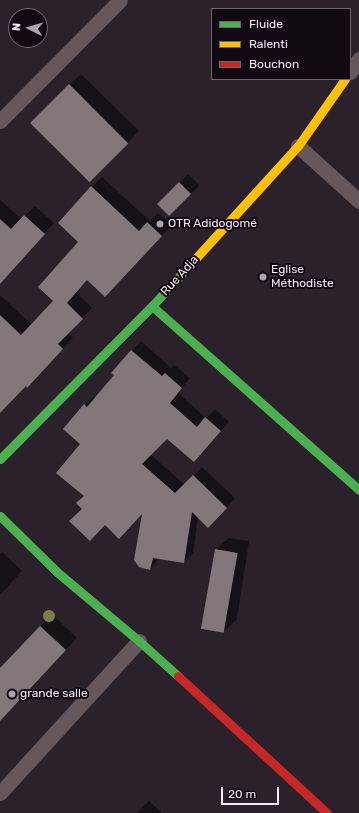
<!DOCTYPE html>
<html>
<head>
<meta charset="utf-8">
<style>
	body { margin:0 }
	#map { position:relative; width:359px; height:813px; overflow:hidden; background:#2a212b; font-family:Rubik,sans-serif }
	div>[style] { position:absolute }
	.shadow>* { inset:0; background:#0007; transform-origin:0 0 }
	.building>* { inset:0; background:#82777b; transform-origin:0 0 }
	.street>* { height:15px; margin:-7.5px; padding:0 7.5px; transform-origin:7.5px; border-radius:7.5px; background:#66575d }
	.fast>* { height:9px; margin:-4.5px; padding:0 4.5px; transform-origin:4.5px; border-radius:4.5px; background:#4caf50 }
	.slow>* { height:9px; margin:-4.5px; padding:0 4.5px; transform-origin:4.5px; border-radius:4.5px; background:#ffc107 }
	.jam>* { height:9px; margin:-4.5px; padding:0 4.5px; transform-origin:4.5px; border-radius:4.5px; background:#c62828 }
	.trees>* { width:12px; height:12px; margin:-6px; border-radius:50%; background:#7c7e48 }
	.dots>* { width:11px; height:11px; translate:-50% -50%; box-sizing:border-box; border:2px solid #110a12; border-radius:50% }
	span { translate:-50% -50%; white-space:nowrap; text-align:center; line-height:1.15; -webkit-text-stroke:4px #110a12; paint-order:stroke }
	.poi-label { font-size:12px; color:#f4e8f5 }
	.left { translate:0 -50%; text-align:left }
	.street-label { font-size:12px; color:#f4e8f5 }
	.legend { position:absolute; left:211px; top:8px; width:140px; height:72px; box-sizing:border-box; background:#110a12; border:1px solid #6c636d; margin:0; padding:5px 7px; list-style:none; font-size:12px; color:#f4e8f5 }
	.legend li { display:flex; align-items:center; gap:8px; height:20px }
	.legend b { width:20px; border:1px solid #6c636d }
	.north { position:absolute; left:8px; top:8px; width:40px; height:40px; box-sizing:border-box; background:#110a12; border:1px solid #6c636d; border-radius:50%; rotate:275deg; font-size:11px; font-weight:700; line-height:16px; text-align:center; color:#f4e8f5 }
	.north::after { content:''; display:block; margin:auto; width:14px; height:18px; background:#ada2ae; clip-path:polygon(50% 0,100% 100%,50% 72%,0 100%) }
	.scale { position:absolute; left:221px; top:787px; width:58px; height:18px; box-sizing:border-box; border:2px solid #f4e8f5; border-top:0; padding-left:5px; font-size:12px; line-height:14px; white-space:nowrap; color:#f4e8f5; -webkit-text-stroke:3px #110a12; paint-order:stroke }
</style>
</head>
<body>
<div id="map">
	<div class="shadow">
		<i style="clip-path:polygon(81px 74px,139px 131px,92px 179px,69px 85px)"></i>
		<i style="left:188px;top:174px;width:16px;height:42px;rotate:45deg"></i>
		<i style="clip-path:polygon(102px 177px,150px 221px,158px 213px,172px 225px,115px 286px,88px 279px,76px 292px,92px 308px,68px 333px,73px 338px,38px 376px,0 406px,0 295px,32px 325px,55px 301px,80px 242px,92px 187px)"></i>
		<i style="clip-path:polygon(0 200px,22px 219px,35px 206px,54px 223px,0 284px)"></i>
		<i style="clip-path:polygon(141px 341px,171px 368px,174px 365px,190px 378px,178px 393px,206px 418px,215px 409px,229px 422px,203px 452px,167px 437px,150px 454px,185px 485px,202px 467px,235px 498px,217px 518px,198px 517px,193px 553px,184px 562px,160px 558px,150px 569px,143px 512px,105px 524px,83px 509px,85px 496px,81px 444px,64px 429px,94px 396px,96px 398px,115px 375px,112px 373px)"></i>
		<i style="clip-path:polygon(228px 538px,249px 541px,237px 619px,225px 631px,216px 550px)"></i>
		<i style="clip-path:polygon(2px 552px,22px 571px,0 595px,0 554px)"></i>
		<i style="clip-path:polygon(52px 614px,77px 638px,0 720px,0 669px)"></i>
		<i style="clip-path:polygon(149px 801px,162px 813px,137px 813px)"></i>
	</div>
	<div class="building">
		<i style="left:69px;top:84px;width:84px;height:55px;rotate:45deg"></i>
		<i style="left:179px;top:182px;width:17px;height:31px;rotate:45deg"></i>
		<i style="clip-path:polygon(91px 186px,139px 231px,147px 222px,162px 236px,105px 297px,87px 280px,67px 303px,83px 319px,58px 344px,63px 349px,27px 388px,26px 386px,0 413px,0 315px,21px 335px,53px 301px,38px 287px,78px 242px,58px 223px)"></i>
		<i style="clip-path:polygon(24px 215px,45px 234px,0 284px,0 219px,11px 229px)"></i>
		<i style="clip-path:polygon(131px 350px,162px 376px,165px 373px,182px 388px,170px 403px,197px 427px,205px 417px,221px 431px,194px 462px,167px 439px,142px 464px,175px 493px,193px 475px,227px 508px,208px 528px,192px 512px,184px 563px,153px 558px,150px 570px,139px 567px,134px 560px,142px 514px,119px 539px,105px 525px,90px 541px,69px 521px,82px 509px,76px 503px,84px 496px,56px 473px,80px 444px,63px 429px,84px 404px,87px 407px,114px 375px,111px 373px)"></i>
		<i style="left:215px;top:549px;width:23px;height:81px;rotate:10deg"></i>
		<i style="clip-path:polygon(40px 626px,66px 650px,0 721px,0 668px)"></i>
	</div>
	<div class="street">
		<i style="left:350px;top:72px;width:16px;rotate:-55deg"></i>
		<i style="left:0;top:121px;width:170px;rotate:-45.2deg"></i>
		<i style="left:298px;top:146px;width:82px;rotate:42deg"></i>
		<i style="left:0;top:793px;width:206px;rotate:-47.6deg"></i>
	</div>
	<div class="fast">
		<i style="left:152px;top:306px;width:277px;rotate:41.6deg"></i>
		<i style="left:0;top:459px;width:216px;rotate:-45.2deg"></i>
		<i style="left:152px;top:306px;width:64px;rotate:-47.5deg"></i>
		<i style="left:0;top:516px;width:80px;rotate:44.5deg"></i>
		<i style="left:57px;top:572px;width:107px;rotate:40.1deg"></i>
		<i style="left:139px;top:641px;width:52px;rotate:41.9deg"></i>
	</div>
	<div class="slow">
		<i style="left:195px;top:259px;width:153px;rotate:-47.7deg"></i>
		<i style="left:298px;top:146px;width:82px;rotate:-55deg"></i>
	</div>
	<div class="jam">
		<i style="left:178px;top:676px;width:202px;rotate:42.6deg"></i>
	</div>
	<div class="trees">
		<i style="left:49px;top:616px"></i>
	</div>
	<div class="dots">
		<i style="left:160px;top:224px;background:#ada2ae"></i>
		<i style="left:263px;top:277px;background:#ada2ae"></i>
		<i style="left:12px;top:694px;background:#ada2ae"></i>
	</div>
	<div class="poi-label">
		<span class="left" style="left:168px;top:224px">OTR Adidogomé</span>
		<span class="left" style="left:271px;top:277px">Eglise<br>Méthodiste</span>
		<span class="left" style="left:20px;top:694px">grande salle</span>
	</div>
	<div class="street-label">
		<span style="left:180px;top:276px;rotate:-48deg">Rue Adja</span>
	</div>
	<ul class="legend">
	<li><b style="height:5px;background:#4caf50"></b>Fluide</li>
	<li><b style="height:5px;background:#ffc107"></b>Ralenti</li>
	<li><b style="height:5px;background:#c62828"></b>Bouchon</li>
	</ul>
	<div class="north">N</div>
	<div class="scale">20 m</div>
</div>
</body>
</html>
